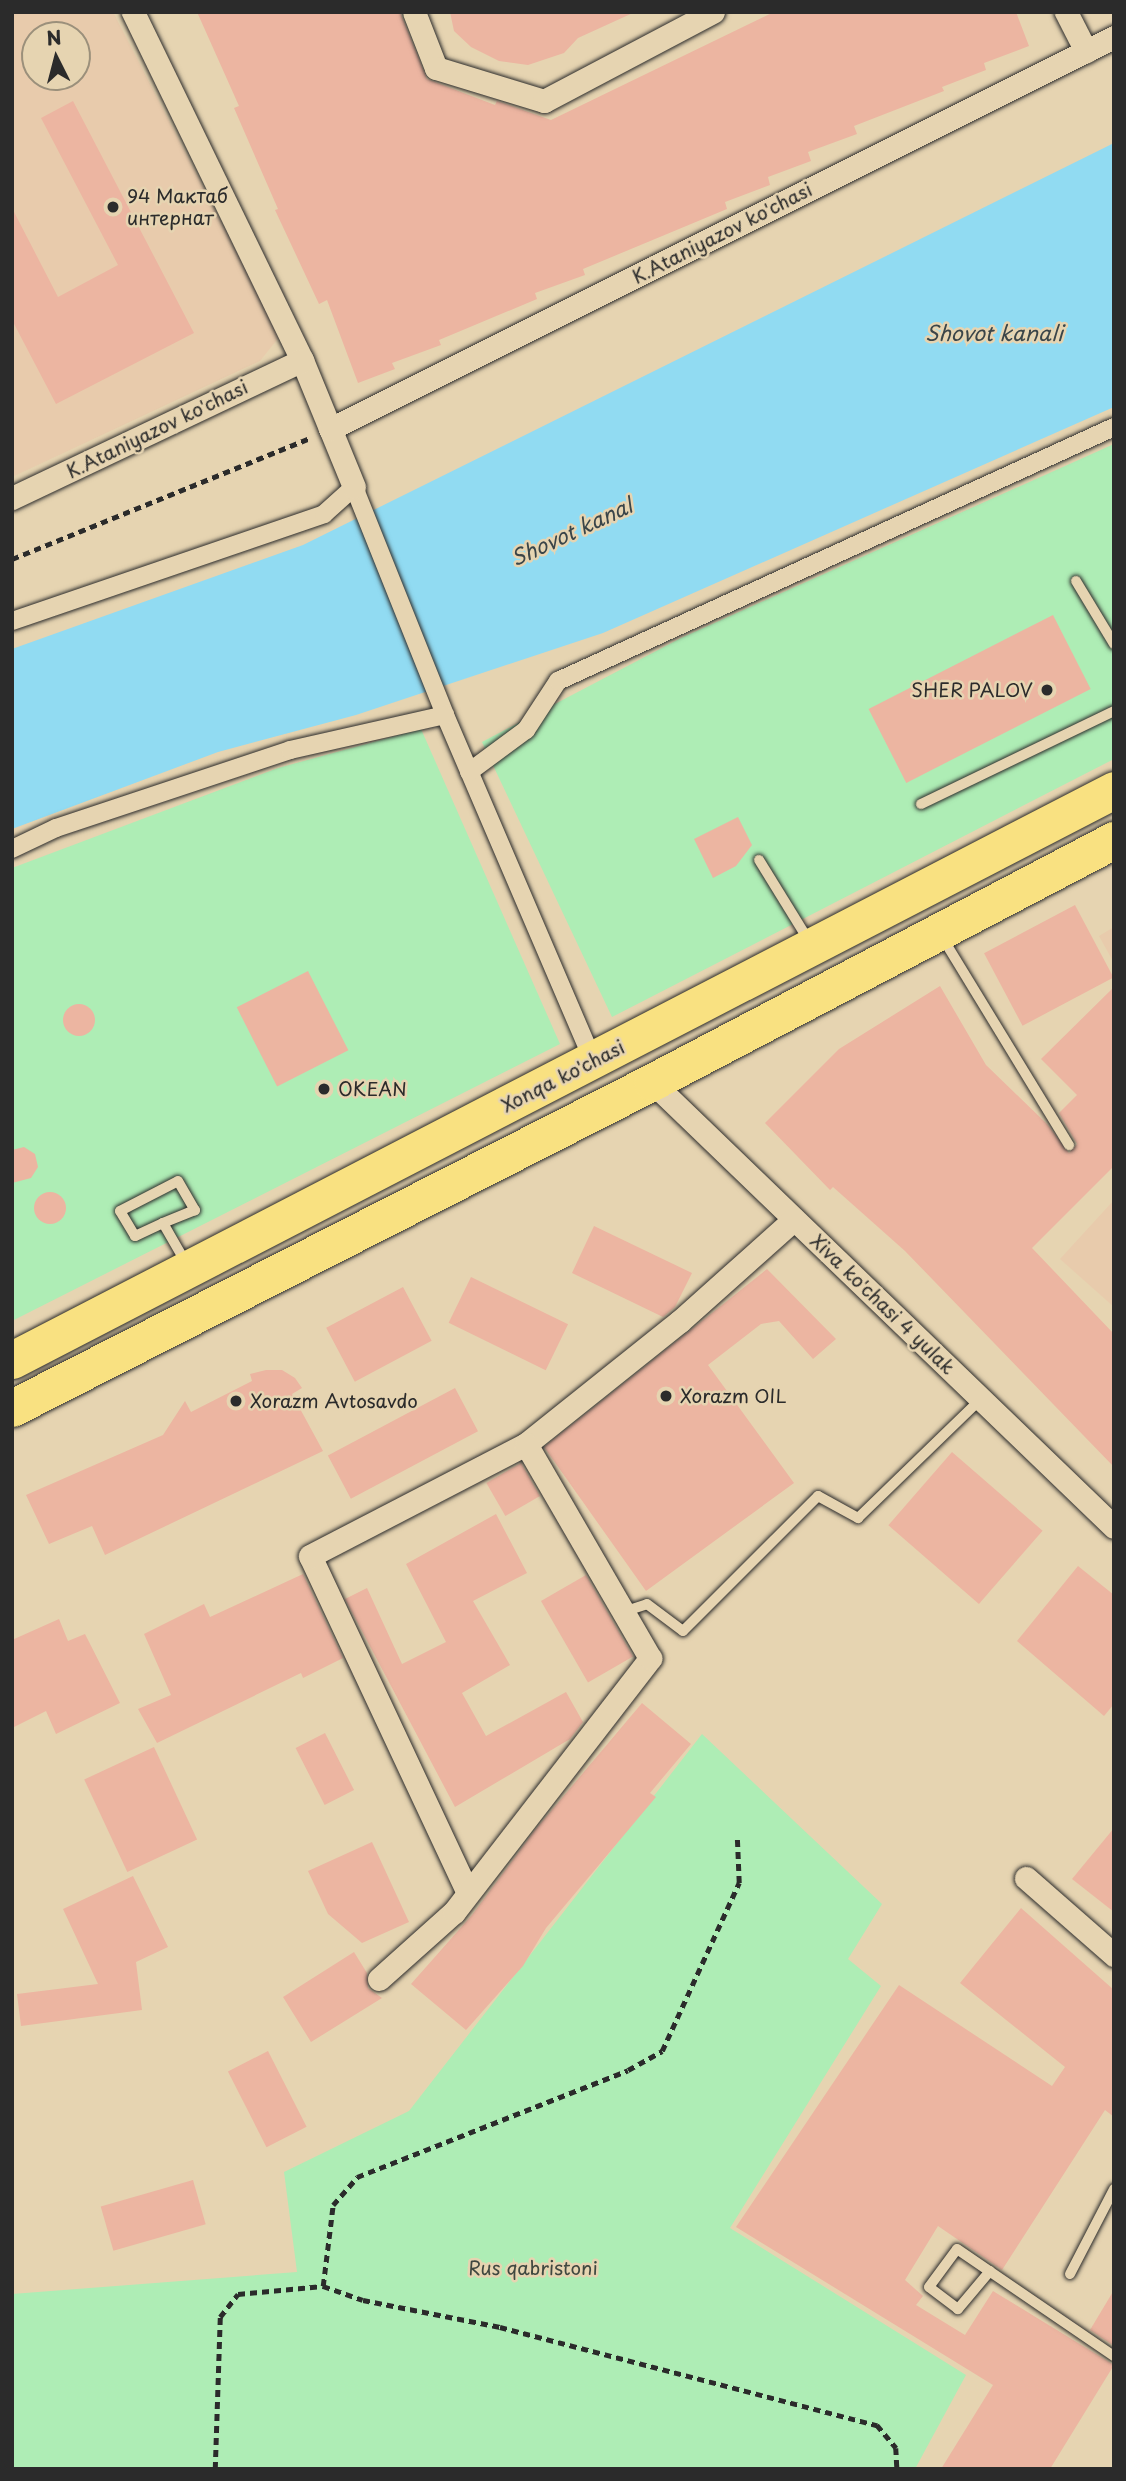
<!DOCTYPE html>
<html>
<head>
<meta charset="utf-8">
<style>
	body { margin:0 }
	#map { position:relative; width:1126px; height:2481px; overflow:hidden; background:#e6d4b1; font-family:"Playpen Sans",sans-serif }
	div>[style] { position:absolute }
	.built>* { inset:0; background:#e8cbac }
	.green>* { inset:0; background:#aeedb5 }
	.water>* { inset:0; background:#91dbf2 }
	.building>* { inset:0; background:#ecb5a1; transform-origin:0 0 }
	.round { border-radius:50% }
	.path>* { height:4.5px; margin-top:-2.25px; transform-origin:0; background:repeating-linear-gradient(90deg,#2b2b2b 0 7px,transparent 0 12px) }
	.roads { filter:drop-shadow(0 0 2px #2b2b2b) drop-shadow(0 0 2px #2b2b2b) }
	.service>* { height:10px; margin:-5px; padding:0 5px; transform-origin:5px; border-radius:5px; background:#e6d4b1 }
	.pedestrian>* { height:18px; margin:-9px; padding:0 9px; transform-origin:9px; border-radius:9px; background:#e6d4b1 }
	.minor>* { height:23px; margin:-11.5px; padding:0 11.5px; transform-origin:11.5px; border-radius:11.5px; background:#e6d4b1 }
	.primary>* { height:37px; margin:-18.5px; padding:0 18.5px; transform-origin:18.5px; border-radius:18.5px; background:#f9e181 }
	.dots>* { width:19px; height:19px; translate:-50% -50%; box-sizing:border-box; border:4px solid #e6d4b1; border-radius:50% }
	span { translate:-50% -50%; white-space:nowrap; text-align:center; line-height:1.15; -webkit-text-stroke:5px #e6d4b1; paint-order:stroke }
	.poi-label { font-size:19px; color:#2b2b2b }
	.left { translate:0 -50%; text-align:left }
	.right { translate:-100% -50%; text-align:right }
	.street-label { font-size:19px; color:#2b2b2b }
	.park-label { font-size:19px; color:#3f4840 }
	.water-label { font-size:21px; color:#3a4549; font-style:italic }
	.frame { position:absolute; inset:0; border:14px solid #2b2b2b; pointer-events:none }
	.north { position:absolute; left:21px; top:21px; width:70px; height:70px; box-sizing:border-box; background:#e6d4b1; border:2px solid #9b907b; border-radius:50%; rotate:354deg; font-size:19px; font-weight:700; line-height:28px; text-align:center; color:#2b2b2b }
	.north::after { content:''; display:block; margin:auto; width:24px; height:32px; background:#2b2b2b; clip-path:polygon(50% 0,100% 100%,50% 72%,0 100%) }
</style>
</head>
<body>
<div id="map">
	<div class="built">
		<i style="clip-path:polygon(evenodd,12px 12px,113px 12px,280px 336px,260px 361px,12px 477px,12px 12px,35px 35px,77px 35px,77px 77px,35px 77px,35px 35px)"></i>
		<i style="clip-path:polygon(1114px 927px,1114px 963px,1099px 936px)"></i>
		<i style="clip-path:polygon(1114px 1200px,1114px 1307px,1060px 1259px)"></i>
	</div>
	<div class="green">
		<i style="clip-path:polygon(1114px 444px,1114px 759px,612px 1017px,482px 742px,681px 638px)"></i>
		<i style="clip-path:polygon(421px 729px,560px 1044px,12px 1321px,12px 868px,278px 768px)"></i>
		<i style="clip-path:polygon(702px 1734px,882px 1904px,848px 1959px,881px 1986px,730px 2228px,966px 2375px,915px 2469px,12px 2469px,12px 2294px,297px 2272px,284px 2172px,409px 2111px)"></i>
	</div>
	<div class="water">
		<i style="clip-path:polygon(1114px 143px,1114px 407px,603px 633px,356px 715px,218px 752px,12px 829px,12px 649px,303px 545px)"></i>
	</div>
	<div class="building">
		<i style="clip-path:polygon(197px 12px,400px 12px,427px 79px,495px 105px,497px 101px,551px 120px,774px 12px,1016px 12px,1029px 46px,984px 63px,986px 70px,942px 87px,944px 91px,854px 126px,857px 134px,808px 152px,811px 161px,768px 177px,770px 185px,725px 202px,727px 209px,583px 269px,585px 275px,535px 293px,537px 299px,439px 340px,441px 345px,392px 363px,395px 369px,358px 383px,327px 300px,319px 304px,275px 210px,278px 209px,234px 108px,239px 106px)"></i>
		<i style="clip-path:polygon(450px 12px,635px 12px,578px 38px,564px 53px,528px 65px,499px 61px,471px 47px,454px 31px)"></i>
		<i style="clip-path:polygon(73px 101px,194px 333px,56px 404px,12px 320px,12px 208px,58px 297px,118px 265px,41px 118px)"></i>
		<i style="left:1053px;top:615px;width:83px;height:207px;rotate:63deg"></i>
		<i style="clip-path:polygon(738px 817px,752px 845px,736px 866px,713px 878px,694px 839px)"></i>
		<i style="left:1075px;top:905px;width:82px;height:103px;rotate:62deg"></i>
		<i style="left:308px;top:971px;width:89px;height:80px;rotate:63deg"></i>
		<i style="clip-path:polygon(940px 986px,986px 1065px,1047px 1124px,1069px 1153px,1077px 1144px,1059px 1113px,1077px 1095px,1041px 1059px,1114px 987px,1114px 1166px,1032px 1248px,1114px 1334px,1114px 1467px,905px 1251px,833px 1187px,830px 1190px,765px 1123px,839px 1049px)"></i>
		<i class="round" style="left:63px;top:1004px;width:32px;height:32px"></i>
		<i style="clip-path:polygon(24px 1147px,35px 1154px,38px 1167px,31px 1178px,12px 1183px,12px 1150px)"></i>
		<i class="round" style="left:34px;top:1192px;width:32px;height:32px"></i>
		<i style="clip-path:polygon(594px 1226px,692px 1273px,675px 1307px,663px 1317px,572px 1273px)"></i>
		<i style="clip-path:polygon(767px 1269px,836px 1339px,813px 1359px,779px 1321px,761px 1324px,708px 1365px,794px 1483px,646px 1591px,544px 1447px)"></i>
		<i style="left:471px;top:1277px;width:108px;height:51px;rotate:26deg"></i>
		<i style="left:403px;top:1287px;width:61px;height:87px;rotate:62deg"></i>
		<i style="clip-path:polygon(266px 1370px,282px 1370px,295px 1378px,302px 1388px,292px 1394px,323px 1451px,105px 1555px,92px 1526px,49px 1544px,26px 1495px,163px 1435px,185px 1401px,191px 1412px,252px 1381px,250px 1374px)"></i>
		<i style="left:455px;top:1388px;width:49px;height:144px;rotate:62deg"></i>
		<i style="left:952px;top:1452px;width:120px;height:97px;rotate:41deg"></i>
		<i style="left:521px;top:1463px;width:38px;height:40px;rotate:60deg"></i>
		<i style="clip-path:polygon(496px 1514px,527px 1573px,473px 1601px,510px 1665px,462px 1693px,486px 1736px,566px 1692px,583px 1722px,570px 1739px,455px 1807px,345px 1599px,367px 1588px,402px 1664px,446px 1642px,406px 1564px)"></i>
		<i style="clip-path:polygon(1078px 1566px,1114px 1595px,1114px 1704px,1104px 1716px,1017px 1641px)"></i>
		<i style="clip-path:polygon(303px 1574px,343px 1658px,303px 1678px,301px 1673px,157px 1743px,138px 1709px,171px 1695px,144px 1634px,204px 1604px,210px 1617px)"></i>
		<i style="left:586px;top:1575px;width:94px;height:52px;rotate:60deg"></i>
		<i style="clip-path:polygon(59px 1619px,68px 1641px,85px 1634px,120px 1703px,56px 1734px,46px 1711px,12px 1728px,12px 1640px)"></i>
		<i style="clip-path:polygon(642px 1703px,691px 1744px,650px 1793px,656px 1797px,546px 1928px,523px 1966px,466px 2030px,411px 1984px,472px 1915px,535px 1830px)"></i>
		<i style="left:325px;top:1733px;width:64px;height:33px;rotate:63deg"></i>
		<i style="left:154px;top:1747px;width:102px;height:77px;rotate:65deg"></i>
		<i style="clip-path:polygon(1114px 1828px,1114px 1912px,1072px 1879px)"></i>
		<i style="clip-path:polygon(372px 1842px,409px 1922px,362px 1943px,328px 1914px,308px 1871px)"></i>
		<i style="clip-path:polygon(133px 1876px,168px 1947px,136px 1962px,142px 2010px,21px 2026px,17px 1994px,98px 1984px,63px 1909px)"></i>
		<i style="clip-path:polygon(1021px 1908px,1114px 1990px,1114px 2117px,1105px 2110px,1002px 2270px,938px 2226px,905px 2280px,923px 2296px,916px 2305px,965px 2335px,993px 2291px,1114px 2365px,1050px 2469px,941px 2469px,993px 2385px,736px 2227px,899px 1985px,1052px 2086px,1065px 2067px,960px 1983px)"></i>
		<i style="clip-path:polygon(354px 1952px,367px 1973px,368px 1988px,382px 1998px,311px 2042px,283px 1997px)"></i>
		<i style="left:268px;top:2051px;width:85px;height:45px;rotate:63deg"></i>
		<i style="left:193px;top:2180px;width:46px;height:96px;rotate:74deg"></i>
		<i style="clip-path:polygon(1114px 2290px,1114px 2346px,1090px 2330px)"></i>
	</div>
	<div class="path">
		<i style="left:12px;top:559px;width:322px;rotate:-22.1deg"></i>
		<i style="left:323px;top:2286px;width:42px;rotate:19.3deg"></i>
		<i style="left:363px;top:2300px;width:140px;rotate:11.1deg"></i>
		<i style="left:500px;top:2327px;width:390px;rotate:14.6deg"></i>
		<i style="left:877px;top:2425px;width:30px;rotate:50deg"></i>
		<i style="left:896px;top:2448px;width:21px;rotate:87deg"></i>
		<i style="left:215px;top:2469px;width:152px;rotate:-88.1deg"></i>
		<i style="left:220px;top:2317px;width:29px;rotate:-52deg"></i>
		<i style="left:238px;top:2294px;width:85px;rotate:-5.4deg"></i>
		<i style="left:323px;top:2286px;width:82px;rotate:-83deg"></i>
		<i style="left:333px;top:2205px;width:37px;rotate:-49deg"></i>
		<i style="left:357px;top:2177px;width:291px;rotate:-21.5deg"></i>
		<i style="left:628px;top:2070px;width:39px;rotate:-29deg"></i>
		<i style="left:662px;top:2051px;width:185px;rotate:-65.4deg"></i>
		<i style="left:739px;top:1883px;width:48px;rotate:-92.4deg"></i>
	</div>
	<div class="roads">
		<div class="service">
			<i style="left:1076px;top:581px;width:74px;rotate:58.9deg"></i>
			<i style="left:921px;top:804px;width:214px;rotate:-25.7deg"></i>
			<i style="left:759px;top:860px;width:95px;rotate:58.3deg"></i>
			<i style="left:942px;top:937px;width:244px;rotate:58.6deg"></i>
			<i style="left:163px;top:1223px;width:31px;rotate:155deg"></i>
			<i style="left:135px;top:1236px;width:29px;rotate:-121deg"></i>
			<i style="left:120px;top:1211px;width:65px;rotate:-27.3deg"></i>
			<i style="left:178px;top:1181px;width:34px;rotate:60deg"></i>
			<i style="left:195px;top:1210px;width:35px;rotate:158deg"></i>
			<i style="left:163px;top:1223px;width:46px;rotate:60.1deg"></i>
			<i style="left:623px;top:1612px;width:25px;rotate:-18deg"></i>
			<i style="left:647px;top:1604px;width:45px;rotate:36.9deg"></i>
			<i style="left:683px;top:1631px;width:191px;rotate:-45deg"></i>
			<i style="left:818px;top:1496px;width:46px;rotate:28.8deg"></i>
			<i style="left:858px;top:1518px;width:171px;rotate:-44.1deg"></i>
			<i style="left:990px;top:2271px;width:50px;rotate:130.1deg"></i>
			<i style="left:958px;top:2309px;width:36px;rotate:-143deg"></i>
			<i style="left:929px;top:2287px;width:47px;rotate:-53.6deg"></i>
			<i style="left:957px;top:2249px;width:190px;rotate:34.3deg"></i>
			<i style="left:1070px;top:2274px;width:96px;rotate:-62.6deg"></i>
		</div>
		<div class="pedestrian">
			<i style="left:12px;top:621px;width:330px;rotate:-18.9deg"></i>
			<i style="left:324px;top:514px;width:40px;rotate:-42deg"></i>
			<i style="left:354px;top:487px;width:245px;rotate:68.2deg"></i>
			<i style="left:445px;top:715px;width:375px;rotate:66.8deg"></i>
			<i style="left:469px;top:772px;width:71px;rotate:-36.4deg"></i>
			<i style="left:526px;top:730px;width:59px;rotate:-56.9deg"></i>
			<i style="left:558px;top:681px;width:611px;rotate:-24.55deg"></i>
			<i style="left:12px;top:849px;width:49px;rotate:-25.5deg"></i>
			<i style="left:56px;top:828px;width:247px;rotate:-18.4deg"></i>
			<i style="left:290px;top:750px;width:159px;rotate:-12.7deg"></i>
		</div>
		<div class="minor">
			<i style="left:133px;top:12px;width:387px;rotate:64.1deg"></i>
			<i style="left:302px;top:360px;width:137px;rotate:67.7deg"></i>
			<i style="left:414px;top:12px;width:60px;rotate:68.6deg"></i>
			<i style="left:436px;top:68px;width:113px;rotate:17deg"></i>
			<i style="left:544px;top:101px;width:191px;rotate:-27.8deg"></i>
			<i style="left:1066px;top:12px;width:44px;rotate:62.9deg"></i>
			<i style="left:330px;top:429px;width:877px;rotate:-26.57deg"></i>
			<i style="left:12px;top:498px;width:321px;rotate:-25.4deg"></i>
			<i style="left:652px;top:1082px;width:641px;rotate:43.93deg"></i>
			<i style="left:1026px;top:1878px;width:117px;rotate:41.2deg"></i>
			<i style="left:468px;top:1893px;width:372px;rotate:-115.1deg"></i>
			<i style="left:310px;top:1556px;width:243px;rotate:-27.4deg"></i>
			<i style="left:526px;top:1444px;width:196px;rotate:-38.6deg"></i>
			<i style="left:679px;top:1322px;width:154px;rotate:-41.8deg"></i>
			<i style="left:379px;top:1979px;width:101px;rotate:-41.8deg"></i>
			<i style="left:454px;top:1912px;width:321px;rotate:-52.3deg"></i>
			<i style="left:650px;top:1658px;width:247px;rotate:-120.1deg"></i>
		</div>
		<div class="primary">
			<i style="left:12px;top:1360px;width:1241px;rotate:-27.35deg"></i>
			<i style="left:12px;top:1408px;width:718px;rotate:-26.99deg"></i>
			<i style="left:652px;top:1082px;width:522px;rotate:-27.65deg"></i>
		</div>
	</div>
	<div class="dots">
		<i style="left:113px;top:207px;background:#2b2b2b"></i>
		<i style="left:1047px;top:690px;background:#2b2b2b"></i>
		<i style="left:324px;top:1089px;background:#2b2b2b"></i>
		<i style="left:666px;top:1396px;background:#2b2b2b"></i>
		<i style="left:236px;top:1401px;background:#2b2b2b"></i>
	</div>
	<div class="poi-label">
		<span class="left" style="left:127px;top:207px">94 Мактаб<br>интернат</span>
		<span class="right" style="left:1033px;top:690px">SHER PALOV</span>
		<span class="left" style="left:338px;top:1089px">OKEAN</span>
		<span class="left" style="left:680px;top:1396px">Xorazm OIL</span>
		<span class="left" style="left:250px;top:1401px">Xorazm Avtosavdo</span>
	</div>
	<div class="street-label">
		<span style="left:722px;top:233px;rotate:-27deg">K.Ataniyazov ko'chasi</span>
		<span style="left:157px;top:429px;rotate:-26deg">K.Ataniyazov ko'chasi</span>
		<span style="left:563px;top:1076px;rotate:-27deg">Xonqa ko'chasi</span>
		<span style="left:883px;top:1304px;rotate:44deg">Xiva ko'chasi 4 yulak</span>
	</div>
	<div class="park-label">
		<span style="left:533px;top:2268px">Rus qabristoni</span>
	</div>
	<div class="water-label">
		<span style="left:994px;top:332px">Shovot kanali</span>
		<span style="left:571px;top:531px;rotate:-25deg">Shovot kanal</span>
	</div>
	<div class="frame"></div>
	<div class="north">N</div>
</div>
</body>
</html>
